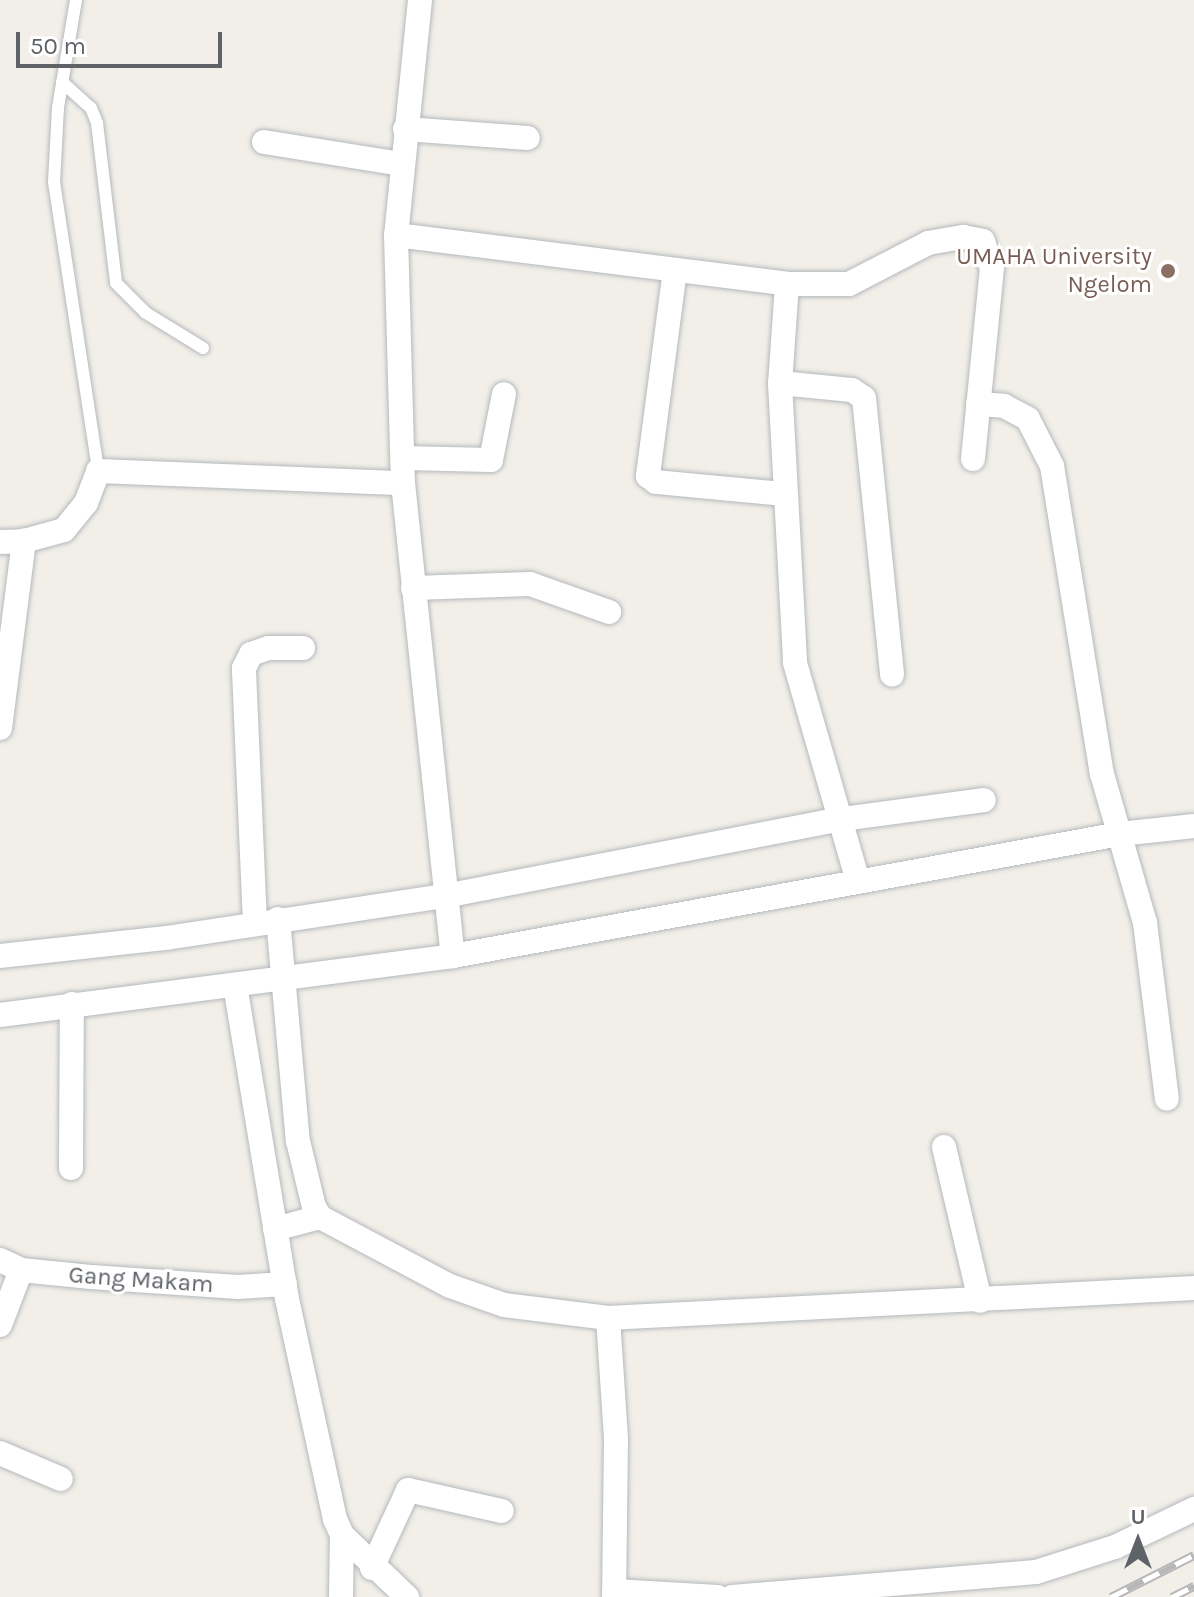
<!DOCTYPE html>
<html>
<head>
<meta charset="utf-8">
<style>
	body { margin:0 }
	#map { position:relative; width:1194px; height:1597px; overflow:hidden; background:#f1efe8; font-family:Karla,sans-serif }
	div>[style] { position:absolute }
	.roads { filter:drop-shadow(0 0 2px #b5b8bc) drop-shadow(0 0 2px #b5b8bc) }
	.service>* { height:12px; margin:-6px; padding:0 6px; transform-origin:6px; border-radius:6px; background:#fff }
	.minor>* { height:24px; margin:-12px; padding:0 12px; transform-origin:12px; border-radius:12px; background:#fff }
	.rail>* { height:9px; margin-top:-4.5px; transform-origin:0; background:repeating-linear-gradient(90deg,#fff 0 18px,#b6b7b8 0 36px); box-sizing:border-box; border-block:2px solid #b6b7b8 }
	.dots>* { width:22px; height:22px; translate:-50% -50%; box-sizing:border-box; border:4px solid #fff; border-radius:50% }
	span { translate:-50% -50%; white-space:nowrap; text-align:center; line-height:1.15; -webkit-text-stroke:6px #fff; paint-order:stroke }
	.education-label { font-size:24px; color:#785e54 }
	.right { translate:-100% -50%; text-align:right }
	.street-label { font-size:24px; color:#5f6368 }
	.north { position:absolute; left:1098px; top:1501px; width:80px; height:80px; -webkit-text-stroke:6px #fff; paint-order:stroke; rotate:0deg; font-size:22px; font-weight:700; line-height:32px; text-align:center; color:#5f6368 }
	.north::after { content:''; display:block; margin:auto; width:28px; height:36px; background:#5f6368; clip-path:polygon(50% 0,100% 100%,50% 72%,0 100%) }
	.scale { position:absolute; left:16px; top:32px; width:206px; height:36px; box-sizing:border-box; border:4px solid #5f6368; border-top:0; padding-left:10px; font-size:24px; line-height:28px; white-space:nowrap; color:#5f6368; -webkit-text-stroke:6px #fff; paint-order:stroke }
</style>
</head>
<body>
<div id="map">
	<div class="roads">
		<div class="service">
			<i style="left:76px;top:0;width:109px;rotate:99.5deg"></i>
			<i style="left:58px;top:108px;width:74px;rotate:93.1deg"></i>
			<i style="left:54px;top:182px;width:292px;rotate:81.3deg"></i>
			<i style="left:62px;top:82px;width:39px;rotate:42deg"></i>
			<i style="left:91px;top:108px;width:16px;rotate:68deg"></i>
			<i style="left:97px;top:123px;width:161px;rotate:83.2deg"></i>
			<i style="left:116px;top:283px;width:42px;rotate:45deg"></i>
			<i style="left:146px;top:313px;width:67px;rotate:31.6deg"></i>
		</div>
		<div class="minor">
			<i style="left:420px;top:0;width:236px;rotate:95.8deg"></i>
			<i style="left:396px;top:235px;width:248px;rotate:88.4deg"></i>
			<i style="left:403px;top:483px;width:476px;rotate:84deg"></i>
			<i style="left:405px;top:129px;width:123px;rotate:4.2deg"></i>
			<i style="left:264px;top:142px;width:139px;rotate:9.1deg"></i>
			<i style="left:396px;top:235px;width:394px;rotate:7.1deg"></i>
			<i style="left:787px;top:284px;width:62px"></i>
			<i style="left:849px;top:284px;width:89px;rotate:-27.4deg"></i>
			<i style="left:928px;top:243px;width:36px;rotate:-10deg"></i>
			<i style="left:963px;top:237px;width:20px;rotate:11deg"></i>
			<i style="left:983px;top:241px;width:28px;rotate:72deg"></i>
			<i style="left:992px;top:268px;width:192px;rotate:95.7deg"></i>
			<i style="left:675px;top:270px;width:208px;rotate:97.5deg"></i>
			<i style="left:648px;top:476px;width:10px;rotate:37deg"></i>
			<i style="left:656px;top:482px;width:128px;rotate:5.4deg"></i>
			<i style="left:787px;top:284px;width:99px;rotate:94deg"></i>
			<i style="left:780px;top:383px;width:280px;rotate:86.9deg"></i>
			<i style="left:795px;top:663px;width:227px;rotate:73.9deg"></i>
			<i style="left:780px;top:383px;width:72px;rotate:5.6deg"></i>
			<i style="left:852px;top:390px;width:14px;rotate:34deg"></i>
			<i style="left:864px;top:398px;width:278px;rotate:84.2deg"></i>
			<i style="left:978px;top:404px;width:26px;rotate:4deg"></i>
			<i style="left:1004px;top:406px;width:27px;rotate:28deg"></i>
			<i style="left:1028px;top:419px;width:53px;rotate:62.9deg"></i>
			<i style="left:1052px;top:466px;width:312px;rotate:80.8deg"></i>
			<i style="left:1102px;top:774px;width:155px;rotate:73.9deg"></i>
			<i style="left:1145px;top:923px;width:177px;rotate:82.9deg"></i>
			<i style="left:403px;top:458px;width:88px;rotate:1.3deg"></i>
			<i style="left:491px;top:460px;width:67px;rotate:-78.9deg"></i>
			<i style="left:0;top:542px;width:24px;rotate:-2deg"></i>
			<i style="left:24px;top:541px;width:41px;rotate:-15.4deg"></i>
			<i style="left:64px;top:530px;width:35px;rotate:-51deg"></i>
			<i style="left:86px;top:503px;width:34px;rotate:-69deg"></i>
			<i style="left:98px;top:471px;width:305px;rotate:2.3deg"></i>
			<i style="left:413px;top:588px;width:117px;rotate:-2deg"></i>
			<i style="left:530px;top:584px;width:84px;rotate:19.5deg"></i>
			<i style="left:0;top:728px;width:189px;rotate:-82.7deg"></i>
			<i style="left:278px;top:919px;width:223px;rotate:84.9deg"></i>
			<i style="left:298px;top:1141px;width:68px;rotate:76.4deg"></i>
			<i style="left:314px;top:1207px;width:12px;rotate:59deg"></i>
			<i style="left:320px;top:1217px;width:147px;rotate:28deg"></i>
			<i style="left:450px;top:1286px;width:57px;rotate:19.4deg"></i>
			<i style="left:504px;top:1305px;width:105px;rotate:7.1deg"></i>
			<i style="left:608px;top:1318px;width:587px;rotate:-2.93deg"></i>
			<i style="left:255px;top:923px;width:255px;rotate:-92.5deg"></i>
			<i style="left:244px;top:668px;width:16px;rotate:-63deg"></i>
			<i style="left:251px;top:654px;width:18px;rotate:-19deg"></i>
			<i style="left:268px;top:648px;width:35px"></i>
			<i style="left:0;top:956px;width:167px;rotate:-6.2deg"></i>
			<i style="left:166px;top:938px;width:282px;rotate:-8.6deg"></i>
			<i style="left:445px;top:896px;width:404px;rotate:-11deg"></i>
			<i style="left:842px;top:819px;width:143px;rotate:-7.6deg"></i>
			<i style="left:235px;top:985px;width:318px;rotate:80.6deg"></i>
			<i style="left:287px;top:1299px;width:225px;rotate:77.7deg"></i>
			<i style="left:335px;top:1519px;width:17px;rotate:66deg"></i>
			<i style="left:342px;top:1535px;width:90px;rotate:43.6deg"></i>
			<i style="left:0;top:1015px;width:457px;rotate:-7.4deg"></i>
			<i style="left:453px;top:956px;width:678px;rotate:-10.37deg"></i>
			<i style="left:1120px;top:834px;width:74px;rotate:-6.2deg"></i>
			<i style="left:944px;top:1147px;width:158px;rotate:76.8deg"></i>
			<i style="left:71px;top:1168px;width:164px;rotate:-89.7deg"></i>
			<i style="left:275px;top:1229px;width:47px;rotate:-14.9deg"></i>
			<i style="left:0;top:1260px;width:23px;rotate:25deg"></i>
			<i style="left:21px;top:1270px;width:70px;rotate:5.7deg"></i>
			<i style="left:91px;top:1277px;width:147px;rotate:3.9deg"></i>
			<i style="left:238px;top:1287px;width:47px;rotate:-3.7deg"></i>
			<i style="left:608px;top:1318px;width:121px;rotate:86.2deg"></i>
			<i style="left:616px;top:1439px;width:158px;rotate:90.7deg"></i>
			<i style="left:0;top:1325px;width:59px;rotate:-69.1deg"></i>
			<i style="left:0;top:1453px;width:66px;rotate:23.1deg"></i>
			<i style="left:372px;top:1568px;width:86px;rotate:-65.2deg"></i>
			<i style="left:408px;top:1490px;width:96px;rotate:12.6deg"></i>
			<i style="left:614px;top:1591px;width:104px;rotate:3.3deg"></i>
			<i style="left:341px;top:1597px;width:62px;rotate:-89.1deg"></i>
			<i style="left:732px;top:1597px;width:305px;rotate:-4.7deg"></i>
			<i style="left:1036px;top:1572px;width:83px;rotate:-17.6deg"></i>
			<i style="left:1115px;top:1547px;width:88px;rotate:-25.7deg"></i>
		</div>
	</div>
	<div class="rail">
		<i style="left:1111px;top:1597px;width:93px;rotate:-26.8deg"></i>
		<i style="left:1172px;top:1597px;width:25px;rotate:-27deg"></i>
	</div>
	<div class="dots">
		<i style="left:1168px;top:271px;background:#8d6e63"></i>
	</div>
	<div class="education-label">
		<span class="right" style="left:1152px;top:271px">UMAHA University<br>Ngelom</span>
	</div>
	<div class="street-label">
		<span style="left:141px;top:1280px;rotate:4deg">Gang Makam</span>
	</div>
	<div class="north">U</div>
	<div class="scale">50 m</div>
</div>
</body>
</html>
